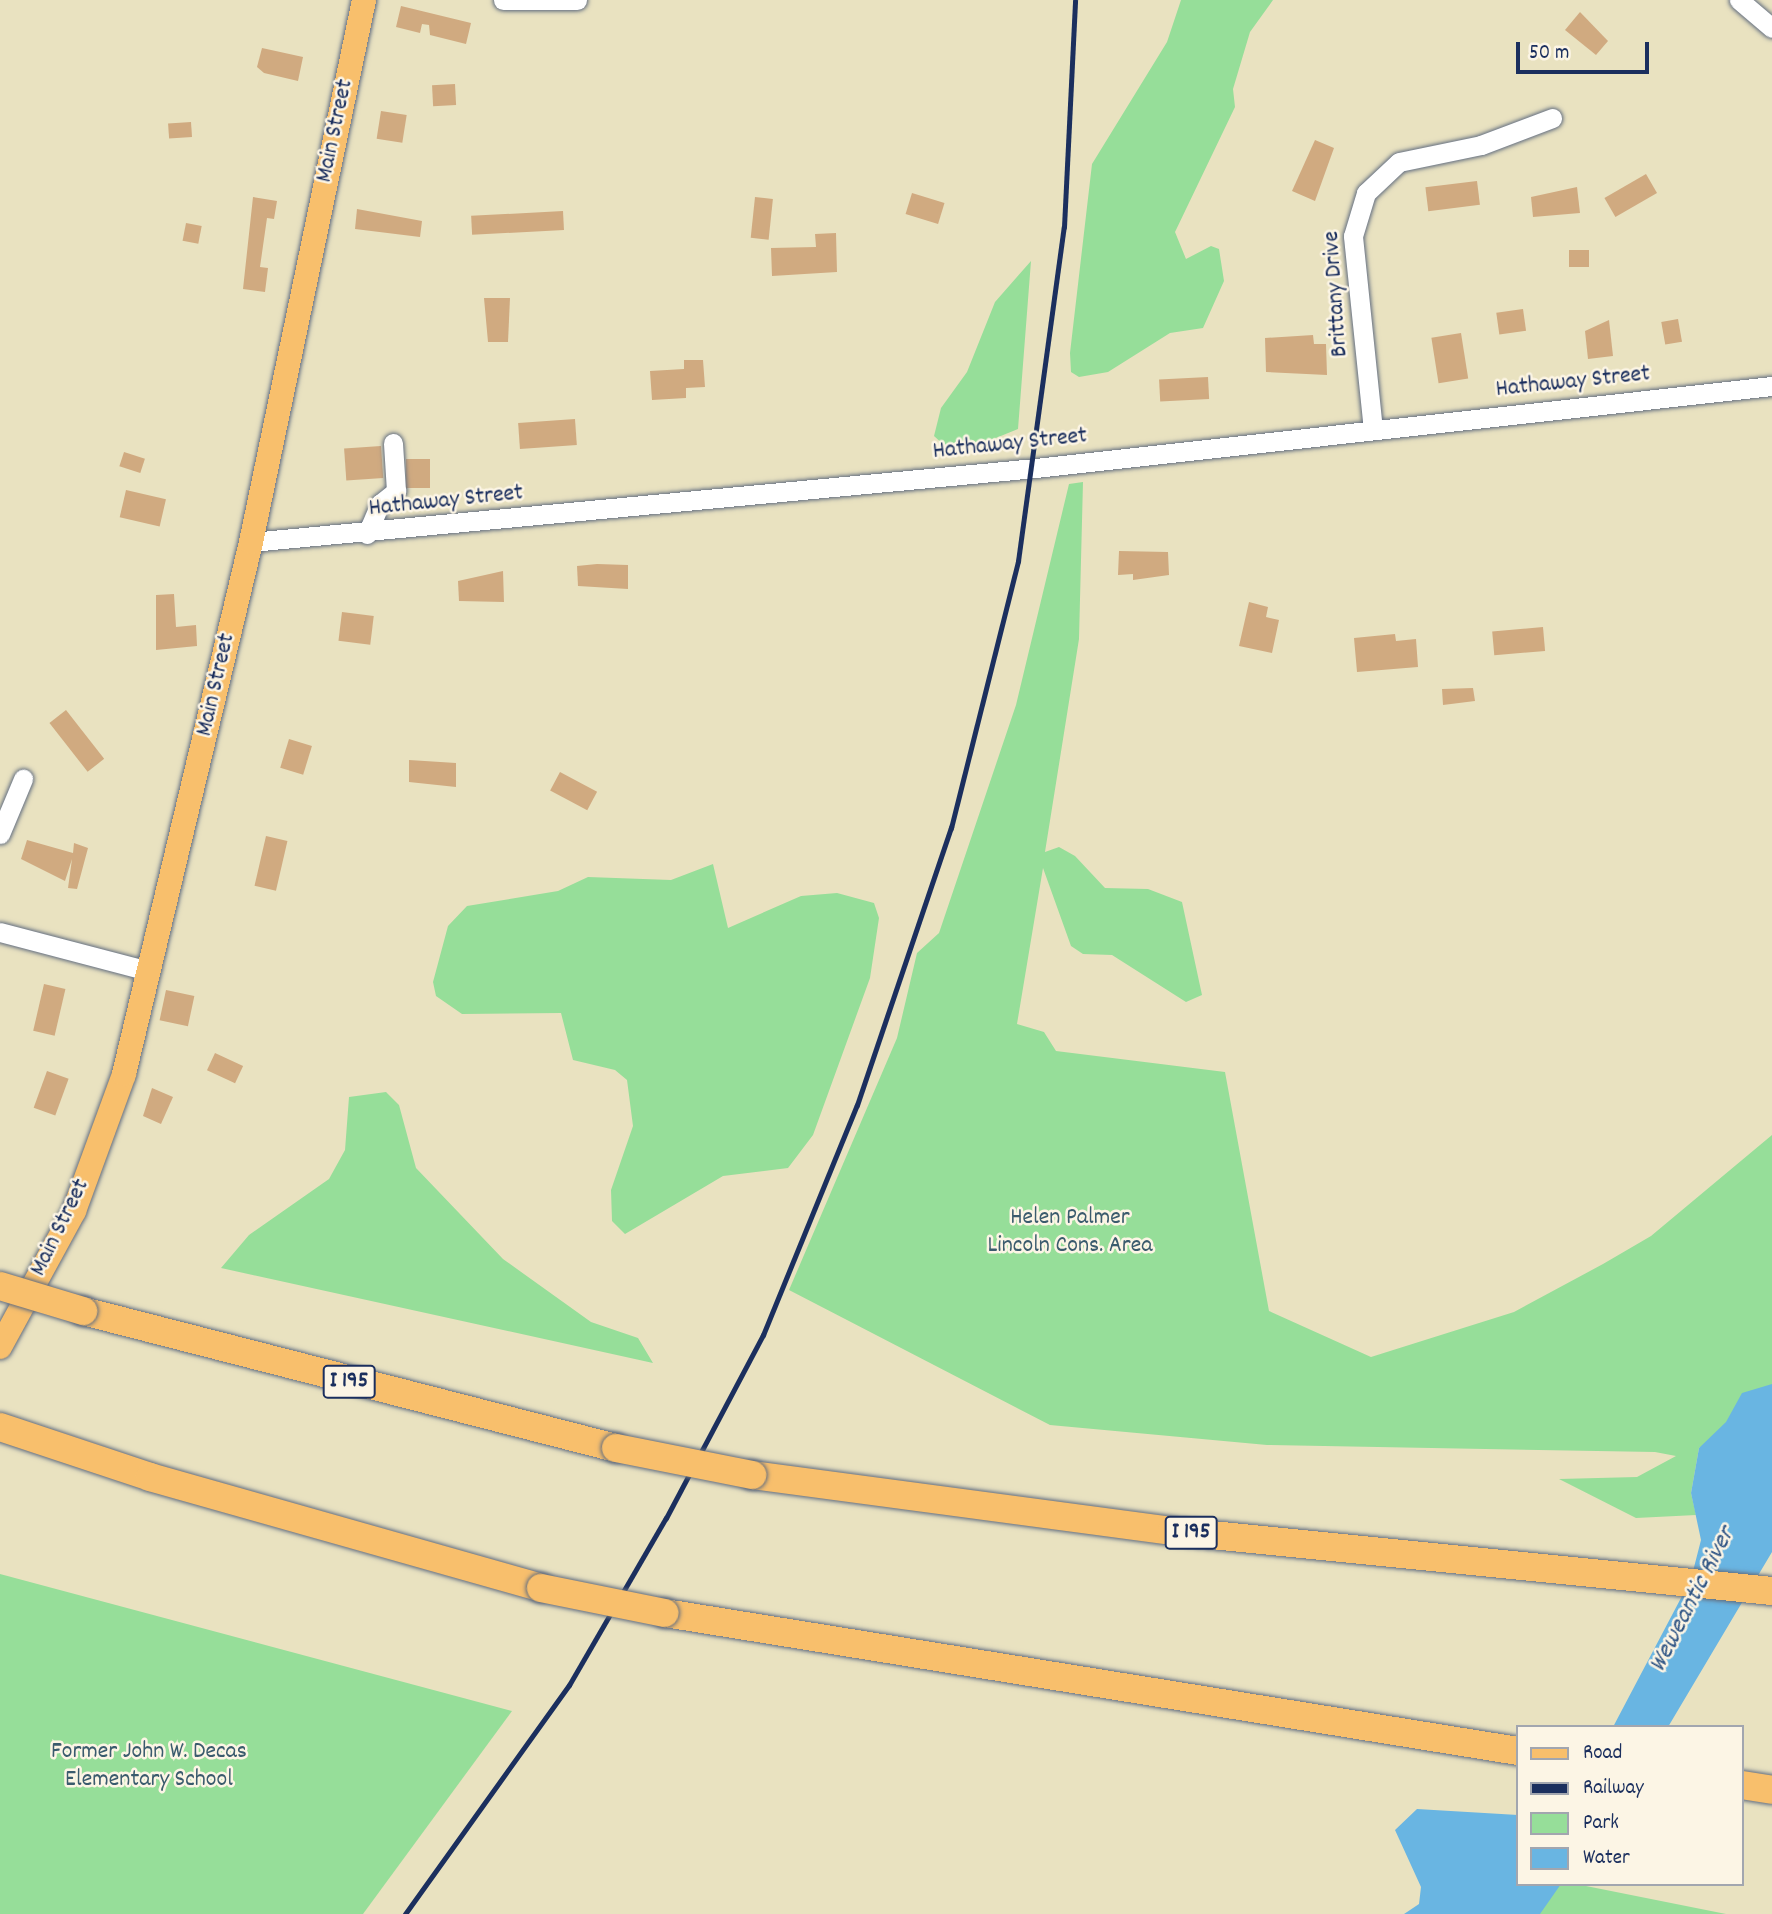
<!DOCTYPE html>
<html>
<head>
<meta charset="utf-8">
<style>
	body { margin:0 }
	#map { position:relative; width:1772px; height:1914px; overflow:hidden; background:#e9e2c0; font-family:Dekko,sans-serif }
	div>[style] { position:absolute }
	.green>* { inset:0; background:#96de99 }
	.water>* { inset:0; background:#69b5e2 }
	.building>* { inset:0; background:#d0aa80; transform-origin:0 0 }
	.roads { filter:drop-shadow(0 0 2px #636e80) drop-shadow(0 0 2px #636e80) }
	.minor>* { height:19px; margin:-9.5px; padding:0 9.5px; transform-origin:9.5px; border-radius:9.5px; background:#fff }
	.major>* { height:24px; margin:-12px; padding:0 12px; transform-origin:12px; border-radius:12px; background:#f8bf6c }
	.highway>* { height:28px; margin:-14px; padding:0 14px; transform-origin:14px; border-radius:14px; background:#f8bf6c }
	.rail>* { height:5px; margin:-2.5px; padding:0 2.5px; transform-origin:2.5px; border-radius:2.5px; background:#1b2f5e }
	.bridges { filter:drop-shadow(0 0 2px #636e80) drop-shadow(0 0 2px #636e80) }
	.highway-bridge>* { height:28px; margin:-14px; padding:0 14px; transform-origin:14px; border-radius:14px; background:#f8bf6c }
	span { translate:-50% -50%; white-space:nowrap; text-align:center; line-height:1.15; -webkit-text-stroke:5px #fcf5e5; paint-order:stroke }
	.shield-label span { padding:2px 5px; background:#fcf5e5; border:2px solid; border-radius:5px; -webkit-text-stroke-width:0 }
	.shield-label { font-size:23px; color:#1b2f5e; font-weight:700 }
	.street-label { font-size:24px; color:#1b2f5e }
	.park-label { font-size:24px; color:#3a5b6d }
	.water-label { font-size:26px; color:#325786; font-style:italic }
	.legend { position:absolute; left:1516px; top:1725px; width:228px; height:161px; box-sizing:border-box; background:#fcf5e5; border:2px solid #a2a6af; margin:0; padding:9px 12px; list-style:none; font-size:21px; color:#1b2f5e }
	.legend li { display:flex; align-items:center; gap:14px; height:35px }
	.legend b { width:35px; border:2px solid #a2a6af }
	.scale { position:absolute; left:1516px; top:42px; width:133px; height:32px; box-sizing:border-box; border:4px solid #1b2f5e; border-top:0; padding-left:9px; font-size:21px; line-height:24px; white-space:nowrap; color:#1b2f5e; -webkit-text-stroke:5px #fcf5e5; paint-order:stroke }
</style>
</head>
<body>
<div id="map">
	<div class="green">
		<i style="clip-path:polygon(1181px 0,1273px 0,1250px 32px,1233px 89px,1235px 107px,1175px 232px,1186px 259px,1211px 246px,1219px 249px,1224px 281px,1203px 328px,1170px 333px,1108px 372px,1079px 377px,1071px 372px,1070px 353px,1092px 164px,1167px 42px)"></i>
		<i style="clip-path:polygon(1031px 261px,1018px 429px,986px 442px,945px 446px,934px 436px,941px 408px,967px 372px,995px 302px)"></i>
		<i style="clip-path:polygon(1083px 482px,1079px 639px,1045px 852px,1059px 847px,1075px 856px,1105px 888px,1148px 889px,1182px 902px,1202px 995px,1186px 1002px,1112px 955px,1083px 954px,1071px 946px,1043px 868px,1017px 1024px,1044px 1032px,1056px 1051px,1225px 1072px,1269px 1311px,1371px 1357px,1514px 1312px,1603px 1264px,1651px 1236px,1772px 1135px,1772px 1402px,1699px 1448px,1691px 1493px,1696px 1515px,1636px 1518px,1559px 1479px,1637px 1477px,1676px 1456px,1655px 1452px,1267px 1445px,1050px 1425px,789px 1290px,897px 1038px,917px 953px,939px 933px,1016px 705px,1069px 484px)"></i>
		<i style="clip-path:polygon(713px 864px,728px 928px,801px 896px,837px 893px,874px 903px,879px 918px,870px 978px,813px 1135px,788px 1168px,723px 1176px,625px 1234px,612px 1221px,611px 1190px,633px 1126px,627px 1080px,615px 1070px,573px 1060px,561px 1013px,462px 1014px,436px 996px,433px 982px,448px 926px,467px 906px,558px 891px,588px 877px,671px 880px)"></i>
		<i style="clip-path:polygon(386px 1092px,399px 1105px,416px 1168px,503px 1259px,591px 1322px,638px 1338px,653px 1363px,221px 1268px,249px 1235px,329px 1179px,345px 1150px,349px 1097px)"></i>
		<i style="clip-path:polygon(0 1574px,512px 1711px,363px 1914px,0 1914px)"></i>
		<i style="clip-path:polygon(1518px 1884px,1576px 1884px,1726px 1914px,1441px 1914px)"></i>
	</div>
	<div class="water">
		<i style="clip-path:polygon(1772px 1384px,1772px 1552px,1668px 1727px,1613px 1727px,1691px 1579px,1701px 1540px,1691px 1493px,1699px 1448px,1726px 1422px,1742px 1393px)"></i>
		<i style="clip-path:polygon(1417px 1809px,1518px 1815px,1518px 1884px,1561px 1884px,1540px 1914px,1404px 1914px,1419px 1904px,1421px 1887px,1395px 1830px)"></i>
	</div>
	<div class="building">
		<i style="clip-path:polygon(401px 6px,471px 23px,466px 44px,430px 35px,429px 25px,422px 24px,420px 33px,396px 27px)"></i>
		<i style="clip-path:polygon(1580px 12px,1608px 41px,1596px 55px,1565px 30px)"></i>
		<i style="clip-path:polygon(262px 48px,303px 57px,298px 81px,264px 73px,257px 67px)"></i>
		<i style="left:455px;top:84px;width:21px;height:23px;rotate:87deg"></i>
		<i style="left:381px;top:111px;width:26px;height:28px;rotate:9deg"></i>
		<i style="left:191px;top:122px;width:15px;height:23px;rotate:86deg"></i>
		<i style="clip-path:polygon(1315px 140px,1334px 148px,1315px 201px,1292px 191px)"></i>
		<i style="left:1646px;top:174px;width:22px;height:48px;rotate:60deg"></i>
		<i style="left:1477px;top:181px;width:24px;height:52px;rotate:83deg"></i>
		<i style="clip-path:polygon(1577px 187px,1580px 213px,1533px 217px,1531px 197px)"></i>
		<i style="left:912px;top:193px;width:34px;height:22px;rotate:17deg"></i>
		<i style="clip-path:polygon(253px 197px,277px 201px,274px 219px,267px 218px,260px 267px,268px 268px,265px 292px,243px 289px)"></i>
		<i style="left:755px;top:197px;width:18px;height:41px;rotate:6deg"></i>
		<i style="clip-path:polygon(357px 209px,422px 221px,420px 237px,355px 229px)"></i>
		<i style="left:563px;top:211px;width:19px;height:92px;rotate:87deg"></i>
		<i style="left:186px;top:223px;width:16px;height:18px;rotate:11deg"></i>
		<i style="clip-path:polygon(836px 233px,837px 272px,772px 276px,771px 248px,816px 247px,815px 234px)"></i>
		<i style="left:1569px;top:250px;width:20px;height:17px"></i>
		<i style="clip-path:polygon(484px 298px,510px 298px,508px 342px,488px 342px)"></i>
		<i style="left:1523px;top:309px;width:22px;height:27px;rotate:82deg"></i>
		<i style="left:1678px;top:319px;width:23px;height:17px;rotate:80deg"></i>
		<i style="clip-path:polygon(1609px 320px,1613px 356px,1588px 359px,1585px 331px)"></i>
		<i style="left:1461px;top:333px;width:46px;height:30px;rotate:81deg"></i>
		<i style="clip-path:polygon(1313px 335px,1314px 344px,1326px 344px,1327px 375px,1266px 372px,1265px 338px)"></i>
		<i style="clip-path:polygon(684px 360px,703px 360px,705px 387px,686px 388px,686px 398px,652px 400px,650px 371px,684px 369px)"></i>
		<i style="left:1208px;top:377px;width:22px;height:49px;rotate:87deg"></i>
		<i style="left:575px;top:419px;width:26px;height:57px;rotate:86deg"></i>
		<i style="left:381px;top:446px;width:32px;height:37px;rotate:86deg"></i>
		<i style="left:124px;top:452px;width:22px;height:15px;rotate:18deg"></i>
		<i style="left:430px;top:459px;width:29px;height:24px;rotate:90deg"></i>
		<i style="left:126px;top:490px;width:41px;height:28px;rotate:13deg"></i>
		<i style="clip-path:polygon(1119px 551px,1168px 552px,1169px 575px,1133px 580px,1133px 574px,1118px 575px)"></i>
		<i style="clip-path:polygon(597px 564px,628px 565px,628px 589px,578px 586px,577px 566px)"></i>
		<i style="clip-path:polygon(503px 571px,504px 602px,459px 601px,458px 581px)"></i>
		<i style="clip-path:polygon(174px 594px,176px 627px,196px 625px,197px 646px,156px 650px,156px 595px)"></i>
		<i style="clip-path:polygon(1249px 602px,1268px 607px,1266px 617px,1279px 620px,1272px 653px,1239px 646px)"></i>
		<i style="left:342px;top:612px;width:32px;height:29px;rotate:7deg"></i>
		<i style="left:1543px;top:627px;width:24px;height:51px;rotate:85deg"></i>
		<i style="clip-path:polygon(1395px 634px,1396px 641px,1416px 639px,1418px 667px,1357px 672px,1354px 638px)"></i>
		<i style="clip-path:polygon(1473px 688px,1475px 701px,1443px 705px,1442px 689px)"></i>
		<i style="left:66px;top:710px;width:62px;height:21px;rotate:52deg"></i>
		<i style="left:289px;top:739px;width:24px;height:30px;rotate:17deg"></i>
		<i style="clip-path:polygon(409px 760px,456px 763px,456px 787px,409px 782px)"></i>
		<i style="left:560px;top:772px;width:42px;height:21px;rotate:28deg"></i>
		<i style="left:266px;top:836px;width:22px;height:51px;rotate:13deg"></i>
		<i style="clip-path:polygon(27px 840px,73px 853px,74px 843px,88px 848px,77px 889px,68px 888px,72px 859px,65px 881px,21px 859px)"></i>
		<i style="left:44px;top:984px;width:22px;height:48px;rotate:13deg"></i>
		<i style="left:166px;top:990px;width:29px;height:31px;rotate:12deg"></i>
		<i style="left:215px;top:1053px;width:31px;height:19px;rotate:25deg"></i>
		<i style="left:47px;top:1071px;width:23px;height:39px;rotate:20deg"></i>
		<i style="clip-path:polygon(152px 1088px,173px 1097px,161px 1124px,143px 1116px)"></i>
	</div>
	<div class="roads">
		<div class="minor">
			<i style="left:503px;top:0;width:74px"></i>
			<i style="left:1739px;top:0;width:43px;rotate:40.3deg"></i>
			<i style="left:1373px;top:430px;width:195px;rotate:-95.9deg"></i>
			<i style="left:1353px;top:236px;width:45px;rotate:-73.2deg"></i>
			<i style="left:1366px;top:193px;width:45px;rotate:-43.2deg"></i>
			<i style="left:1399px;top:162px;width:84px;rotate:-11.7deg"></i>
			<i style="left:1481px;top:145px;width:76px;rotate:-20.8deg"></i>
			<i style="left:367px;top:534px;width:33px;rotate:-67deg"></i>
			<i style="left:380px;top:504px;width:21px;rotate:-39deg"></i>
			<i style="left:396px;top:491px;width:48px;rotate:-93.6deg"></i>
			<i style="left:251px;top:542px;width:788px;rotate:-5.39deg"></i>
			<i style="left:1036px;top:468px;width:741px;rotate:-6.36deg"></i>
			<i style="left:0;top:834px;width:60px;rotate:-67.3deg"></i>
			<i style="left:0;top:932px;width:154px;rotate:14.7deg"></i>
		</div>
		<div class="major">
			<i style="left:0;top:1347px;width:155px;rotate:-61.4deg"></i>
			<i style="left:74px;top:1211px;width:146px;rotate:-69.9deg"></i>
			<i style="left:124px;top:1074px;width:547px;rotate:-76.57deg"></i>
			<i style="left:251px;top:542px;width:554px;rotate:-78.22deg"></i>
		</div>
		<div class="highway">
			<i style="left:83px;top:1311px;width:550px;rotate:14.42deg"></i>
			<i style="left:0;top:1427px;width:158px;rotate:18.4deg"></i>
			<i style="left:150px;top:1477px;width:406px;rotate:15.8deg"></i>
			<i style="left:752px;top:1475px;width:424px;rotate:7.6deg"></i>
			<i style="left:1172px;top:1531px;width:603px;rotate:5.71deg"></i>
			<i style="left:665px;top:1613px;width:864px;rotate:9.19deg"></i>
			<i style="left:1742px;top:1785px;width:30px;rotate:9deg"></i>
		</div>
	</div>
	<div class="rail">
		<i style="left:405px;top:1914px;width:282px;rotate:-54.4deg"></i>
		<i style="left:569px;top:1685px;width:193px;rotate:-59.9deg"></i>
		<i style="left:666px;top:1518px;width:207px;rotate:-62.1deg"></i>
		<i style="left:763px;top:1335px;width:248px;rotate:-67.8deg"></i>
		<i style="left:857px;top:1105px;width:293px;rotate:-71.3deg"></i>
		<i style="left:951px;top:828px;width:275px;rotate:-75.9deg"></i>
		<i style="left:1018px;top:561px;width:337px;rotate:-82.2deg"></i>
		<i style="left:1064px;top:227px;width:227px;rotate:-87.2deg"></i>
	</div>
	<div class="bridges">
		<div class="highway-bridge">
			<i style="left:0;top:1286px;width:87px;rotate:16.8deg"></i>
			<i style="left:616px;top:1448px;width:139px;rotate:11.2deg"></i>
			<i style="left:541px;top:1588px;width:126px;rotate:11.4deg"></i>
		</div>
	</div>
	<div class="shield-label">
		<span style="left:349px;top:1382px">I 195</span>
		<span style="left:1191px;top:1533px">I 195</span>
	</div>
	<div class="street-label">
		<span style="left:336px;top:131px;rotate:-78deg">Main Street</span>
		<span style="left:1337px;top:294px;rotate:-94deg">Brittany Drive</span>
		<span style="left:1573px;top:383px;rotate:-6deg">Hathaway Street</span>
		<span style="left:1010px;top:445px;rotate:-6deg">Hathaway Street</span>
		<span style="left:446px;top:502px;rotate:-6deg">Hathaway Street</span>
		<span style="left:217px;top:685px;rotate:-77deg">Main Street</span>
		<span style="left:61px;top:1228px;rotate:-64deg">Main Street</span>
	</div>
	<div class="park-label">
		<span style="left:1070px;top:1233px">Helen Palmer<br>Lincoln Cons. Area</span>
		<span style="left:149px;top:1767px">Former John W. Decas<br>Elementary School</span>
	</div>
	<div class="water-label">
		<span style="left:1693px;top:1600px;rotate:-63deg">Weweantic River</span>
	</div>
	<ul class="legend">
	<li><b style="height:9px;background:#f8bf6c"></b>Road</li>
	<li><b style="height:9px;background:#1b2f5e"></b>Railway</li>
	<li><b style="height:19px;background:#96de99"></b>Park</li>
	<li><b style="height:19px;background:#69b5e2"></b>Water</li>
	</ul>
	<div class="scale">50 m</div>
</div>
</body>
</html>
